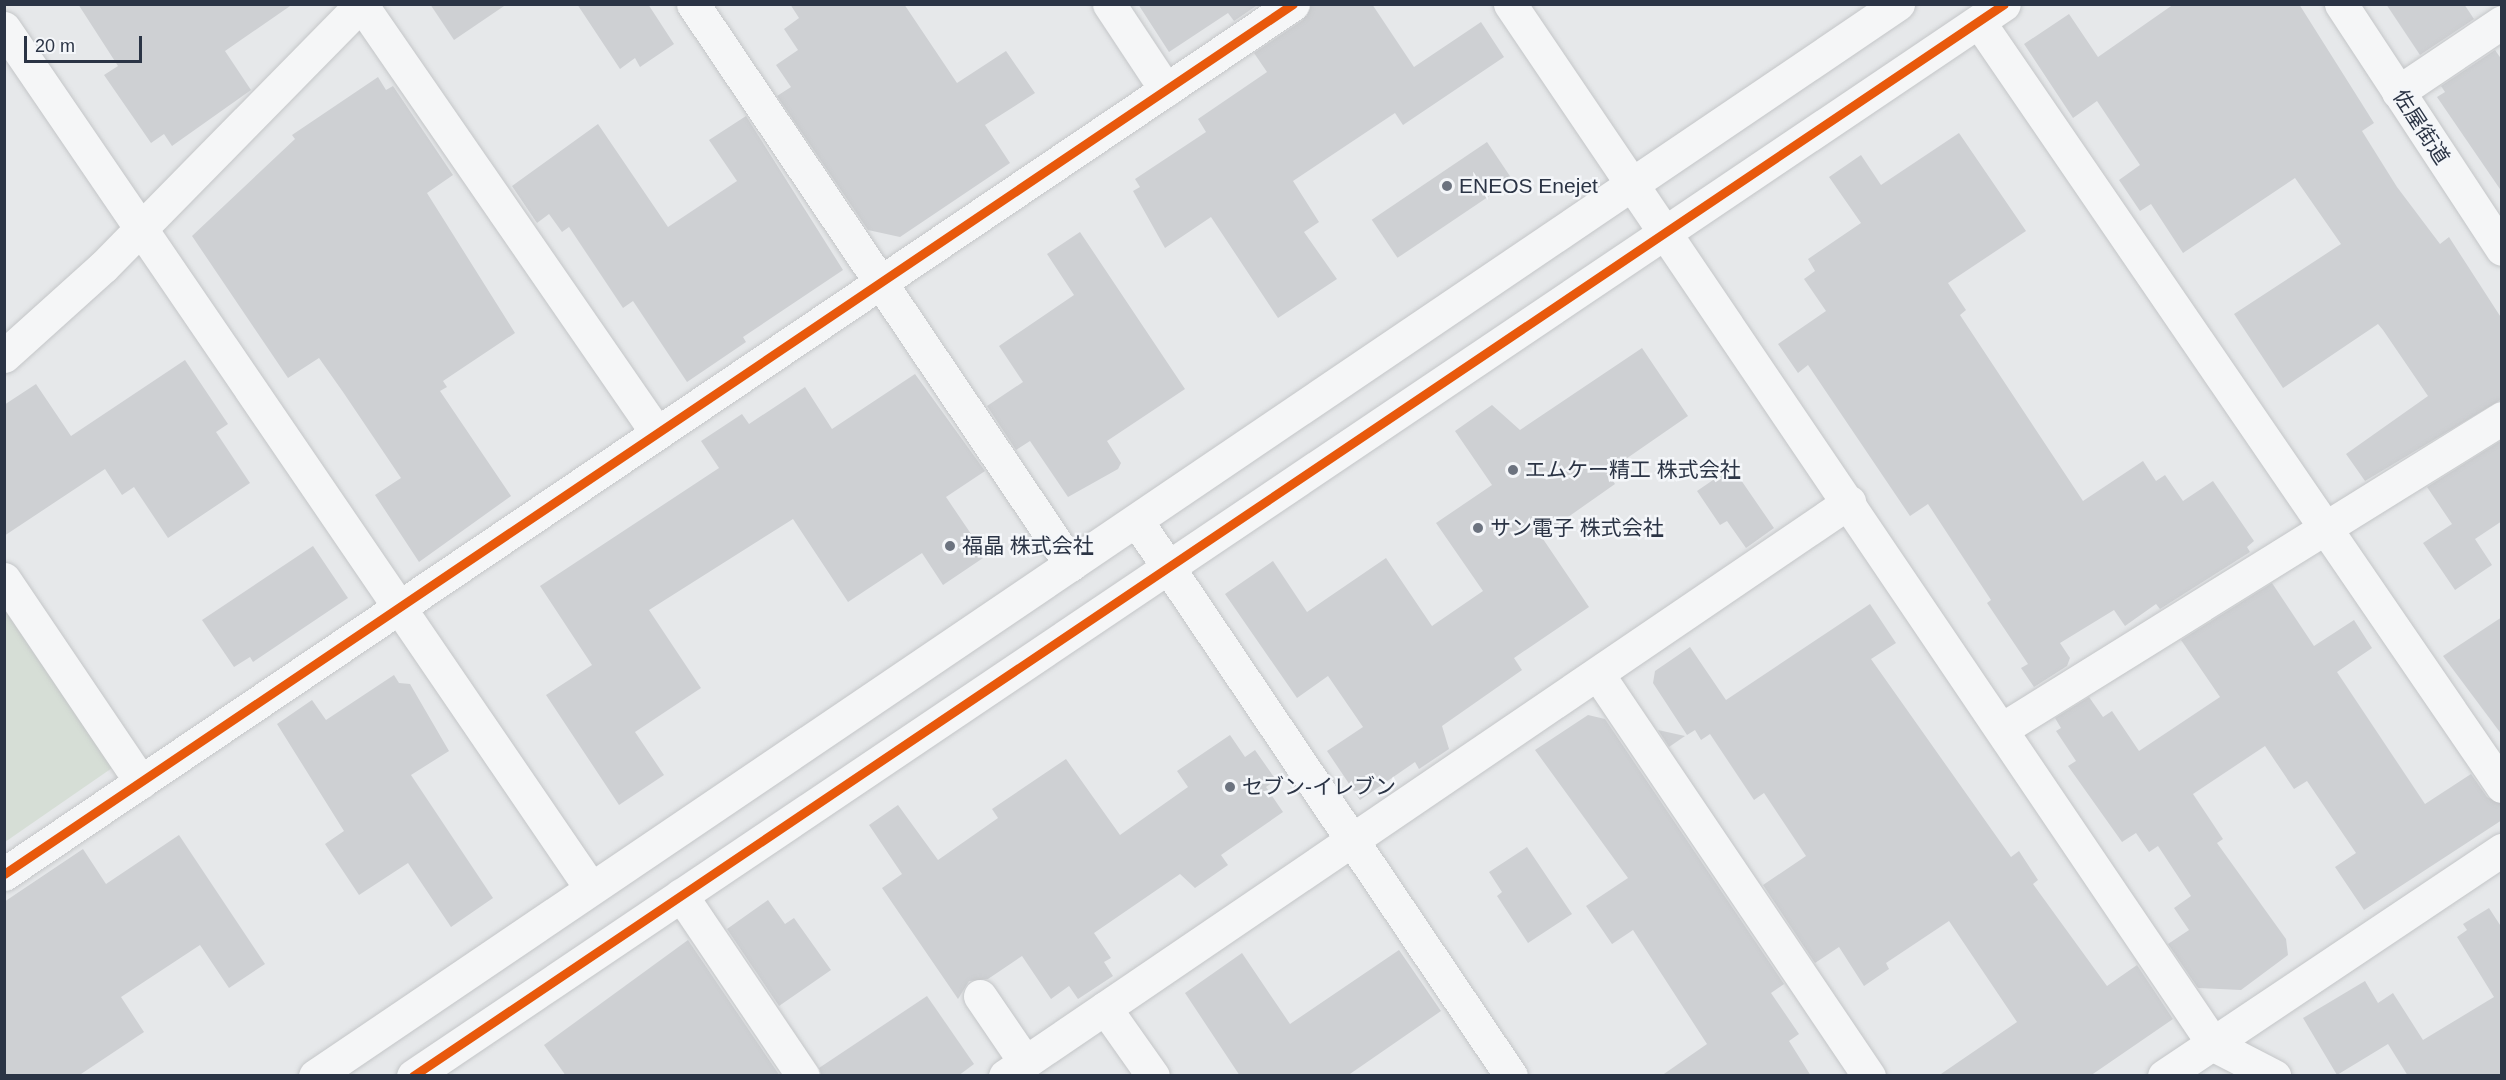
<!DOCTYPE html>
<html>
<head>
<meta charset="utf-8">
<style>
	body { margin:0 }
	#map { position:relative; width:2506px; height:1080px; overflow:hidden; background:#e6e8ea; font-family:Helvetica,"Noto Sans JP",sans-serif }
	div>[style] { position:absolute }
	.green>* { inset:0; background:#d6ded6 }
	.building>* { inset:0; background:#ced0d3; transform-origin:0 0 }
	.roads { filter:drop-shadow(0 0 2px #c4c6c8) drop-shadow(0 0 2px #c4c6c8) }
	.minor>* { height:33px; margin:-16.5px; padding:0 16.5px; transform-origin:16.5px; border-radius:16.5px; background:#f5f6f7 }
	.cycleway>* { height:9px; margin:-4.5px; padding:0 4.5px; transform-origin:4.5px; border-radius:4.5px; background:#e8590c }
	.dots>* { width:16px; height:16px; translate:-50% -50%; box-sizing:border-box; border:3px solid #f4f6f9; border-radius:50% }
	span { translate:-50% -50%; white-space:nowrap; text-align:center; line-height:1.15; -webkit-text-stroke:5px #f4f6f9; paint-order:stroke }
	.street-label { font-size:21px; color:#2b3445 }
	.poi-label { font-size:21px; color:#2b3445 }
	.left { translate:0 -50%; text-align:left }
	.frame { position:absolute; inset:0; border:6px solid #2b3445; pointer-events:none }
	.scale { position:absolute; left:24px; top:36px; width:118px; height:27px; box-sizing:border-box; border:3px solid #2b3445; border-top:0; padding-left:8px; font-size:18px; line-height:21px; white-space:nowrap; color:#2b3445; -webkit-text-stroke:4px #f4f6f9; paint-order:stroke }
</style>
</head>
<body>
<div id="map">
	<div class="green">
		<i style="clip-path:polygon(4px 609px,112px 768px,5px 842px,4px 842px)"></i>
	</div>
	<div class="building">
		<i style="clip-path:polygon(78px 4px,293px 4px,225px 51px,251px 90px,172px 146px,164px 134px,151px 143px,104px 75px,118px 66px)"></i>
		<i style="clip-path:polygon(430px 4px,507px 4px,454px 40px)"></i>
		<i style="clip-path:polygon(577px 4px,648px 4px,674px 44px,640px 67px,635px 58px,620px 69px)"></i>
		<i style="clip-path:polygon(790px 4px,904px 4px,957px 83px,1006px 51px,1035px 93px,985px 125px,1010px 163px,900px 237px,868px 230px,777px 96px,791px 87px,776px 65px,798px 50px,784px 29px,799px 18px)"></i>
		<i style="clip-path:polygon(1138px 4px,1259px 4px,1234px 21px,1228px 13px,1169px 52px)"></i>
		<i style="clip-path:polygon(1311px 4px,1372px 4px,1414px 67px,1481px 22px,1504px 57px,1403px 125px,1395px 113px,1293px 181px,1319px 222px,1304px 232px,1337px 279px,1278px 318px,1211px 217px,1165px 248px,1133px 191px,1140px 187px,1135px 179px,1206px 132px,1198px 119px,1267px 72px,1254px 53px,1303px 20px)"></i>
		<i style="clip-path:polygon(2174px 4px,2299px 4px,2374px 123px,2362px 131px,2397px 187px,2440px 244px,2449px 237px,2502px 319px,2502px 399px,2365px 481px,2346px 454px,2428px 396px,2383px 330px,2378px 324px,2283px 388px,2234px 314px,2341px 244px,2295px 178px,2183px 253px,2151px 204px,2140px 211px,2119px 180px,2140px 165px,2097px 101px,2073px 118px,2024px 44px,2069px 14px,2098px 57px)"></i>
		<i style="clip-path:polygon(2386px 4px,2464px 4px,2474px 19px,2420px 55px)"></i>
		<i style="clip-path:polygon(2495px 50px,2502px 60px,2502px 192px,2437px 97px,2445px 92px,2441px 86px)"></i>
		<i style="clip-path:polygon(378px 77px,386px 90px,393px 86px,453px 175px,427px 193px,515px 333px,443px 381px,447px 387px,440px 391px,511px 496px,419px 562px,375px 495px,401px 478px,343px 392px,319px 358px,288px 378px,192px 236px,295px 139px,292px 135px)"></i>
		<i style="clip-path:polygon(746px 116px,843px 270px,743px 337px,746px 342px,687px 382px,633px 301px,623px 308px,569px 227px,562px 232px,549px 214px,537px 223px,512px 186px,598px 124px,668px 227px,737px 181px,709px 140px)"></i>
		<i style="clip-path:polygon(1959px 133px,2026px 231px,1948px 283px,1966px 310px,1960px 315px,2083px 501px,2143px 461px,2156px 481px,2165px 475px,2183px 501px,2213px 481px,2254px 541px,2247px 547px,2250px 552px,2160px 609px,2156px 604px,2125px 626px,2114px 610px,2060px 643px,2070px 658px,2067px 666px,2034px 687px,2021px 668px,2028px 664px,1987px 603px,1991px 600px,1928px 504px,1910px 516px,1808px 365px,1798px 373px,1778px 344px,1826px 311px,1804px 279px,1815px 271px,1808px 259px,1861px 223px,1829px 177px,1861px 155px,1881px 185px)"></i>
		<i style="left:1487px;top:142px;width:46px;height:139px;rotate:56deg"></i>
		<i style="clip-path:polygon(1080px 232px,1185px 389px,1107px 441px,1121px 463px,1118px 469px,1068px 497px,1030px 441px,1016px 450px,987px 406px,1023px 382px,999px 346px,1074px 295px,1047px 254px)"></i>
		<i style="clip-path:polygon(1642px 348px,1688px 416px,1607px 472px,1615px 484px,1541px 536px,1589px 607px,1514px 658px,1522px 670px,1442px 726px,1449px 749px,1419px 769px,1415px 762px,1360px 800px,1327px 751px,1363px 727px,1328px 676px,1297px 698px,1225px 594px,1273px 561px,1307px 612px,1386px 558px,1432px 626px,1483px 591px,1436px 523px,1492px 485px,1455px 431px,1492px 405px,1520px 430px)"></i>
		<i style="clip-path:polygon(185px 360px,228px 424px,216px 432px,250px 483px,168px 538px,134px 487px,122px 495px,105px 469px,4px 536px,4px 405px,36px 384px,71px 436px)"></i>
		<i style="clip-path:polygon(915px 374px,985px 471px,946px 497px,986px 556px,943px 585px,922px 553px,848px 602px,793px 519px,649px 610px,701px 688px,635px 732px,664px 775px,619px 805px,546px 695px,592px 665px,540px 586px,719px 468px,701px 441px,742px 414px,749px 424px,805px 387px,832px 429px)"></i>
		<i style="clip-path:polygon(2502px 440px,2502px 521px,2475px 539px,2492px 565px,2455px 590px,2423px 543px,2452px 524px,2427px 487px)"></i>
		<i style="clip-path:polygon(1732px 467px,1774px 528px,1746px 548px,1727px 521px,1720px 525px,1697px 491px)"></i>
		<i style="clip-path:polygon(313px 546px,348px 598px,253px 662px,250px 657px,234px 667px,202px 620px)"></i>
		<i style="clip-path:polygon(2272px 583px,2314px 646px,2354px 620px,2372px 648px,2337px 672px,2425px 804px,2471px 774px,2487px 797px,2502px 804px,2502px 820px,2364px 910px,2335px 867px,2356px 853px,2307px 781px,2294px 789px,2265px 746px,2193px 794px,2223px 839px,2217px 843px,2286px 939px,2288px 955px,2241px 990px,2198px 988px,2168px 944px,2189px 930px,2174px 908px,2191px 896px,2158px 846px,2149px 852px,2136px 833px,2122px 842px,2068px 766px,2076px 761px,2056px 731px,2061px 728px,2055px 718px,2089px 697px,2103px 717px,2112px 711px,2139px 751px,2220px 697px,2181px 640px)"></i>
		<i style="clip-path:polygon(1870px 604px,1896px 643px,1871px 659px,2011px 857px,2019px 851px,2038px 880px,2033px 884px,2107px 986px,2137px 965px,2173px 1019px,2090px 1076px,1938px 1076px,2017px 1022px,1949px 921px,1886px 963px,1889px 969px,1864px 986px,1839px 947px,1815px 963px,1763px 885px,1806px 856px,1764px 793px,1754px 800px,1710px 734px,1701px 740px,1695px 730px,1687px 735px,1653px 683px,1655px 671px,1690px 647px,1726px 700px)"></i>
		<i style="clip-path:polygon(2502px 617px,2502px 735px,2443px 656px)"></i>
		<i style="clip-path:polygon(394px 675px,399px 683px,410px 684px,449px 751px,411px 775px,493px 898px,451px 927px,408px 863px,359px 895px,325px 844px,344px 831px,277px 724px,312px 700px,326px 720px)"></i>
		<i style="clip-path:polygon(1588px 715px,1605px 719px,1784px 984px,1771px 993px,1799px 1034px,1789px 1041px,1811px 1076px,1661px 1076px,1707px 1044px,1633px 930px,1612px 944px,1586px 906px,1628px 878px,1535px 750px)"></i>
		<i style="clip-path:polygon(1658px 730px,1685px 736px,1669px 747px)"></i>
		<i style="clip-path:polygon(1230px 735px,1245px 757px,1255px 750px,1276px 780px,1266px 787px,1283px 812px,1221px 855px,1228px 865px,1195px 888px,1180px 874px,1094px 933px,1111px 958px,1104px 962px,1113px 976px,1078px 999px,1069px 986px,1051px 999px,1022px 956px,988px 979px,969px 981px,958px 999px,882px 888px,902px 874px,869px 825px,898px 805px,938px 860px,998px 818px,992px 809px,1066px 759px,1120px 835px,1188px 787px,1177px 771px)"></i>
		<i style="clip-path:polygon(179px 835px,265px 964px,229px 988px,200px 945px,121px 997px,144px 1032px,78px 1076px,4px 1076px,4px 902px,83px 849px,106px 884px)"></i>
		<i style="clip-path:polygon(1527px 847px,1572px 914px,1528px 943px,1497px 896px,1502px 892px,1489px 872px)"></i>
		<i style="clip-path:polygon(768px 900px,785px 924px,794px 918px,831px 970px,779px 1006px,727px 929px)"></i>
		<i style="clip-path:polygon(2489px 908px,2502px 928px,2502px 1076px,2408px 1076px,2388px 1044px,2337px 1075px,2303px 1018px,2365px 981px,2378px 1003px,2393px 993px,2423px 1040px,2494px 997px,2457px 937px,2467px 930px,2463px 924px)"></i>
		<i style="clip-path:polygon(688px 940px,780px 1076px,566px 1076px,544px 1045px)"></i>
		<i style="clip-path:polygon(1399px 950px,1441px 1011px,1347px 1076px,1240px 1076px,1185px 993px,1242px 953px,1290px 1024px)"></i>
		<i style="clip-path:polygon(927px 996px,974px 1064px,958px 1076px,822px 1076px,819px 1068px)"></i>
	</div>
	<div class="roads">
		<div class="minor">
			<i style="left:361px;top:4px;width:521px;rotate:55.4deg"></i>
			<i style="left:693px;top:4px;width:676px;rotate:56.03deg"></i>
			<i style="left:1109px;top:4px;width:103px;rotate:56.5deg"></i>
			<i style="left:1510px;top:4px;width:1257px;rotate:55.93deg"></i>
			<i style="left:2214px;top:1045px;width:68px;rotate:27.3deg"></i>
			<i style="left:2341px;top:4px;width:293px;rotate:56.7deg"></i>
			<i style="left:1979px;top:22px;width:926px;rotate:55.61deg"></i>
			<i style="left:4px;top:28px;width:1040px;rotate:55.7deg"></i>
			<i style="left:2398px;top:92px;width:125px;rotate:-33.9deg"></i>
			<i style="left:4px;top:356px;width:133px;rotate:-42deg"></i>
			<i style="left:103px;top:267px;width:368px;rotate:-45.5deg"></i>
			<i style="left:1137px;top:521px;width:669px;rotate:56.02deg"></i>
			<i style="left:4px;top:579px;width:245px;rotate:56deg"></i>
			<i style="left:1599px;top:676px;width:483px;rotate:56deg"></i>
			<i style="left:2002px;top:729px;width:589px;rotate:-31.88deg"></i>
			<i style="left:4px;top:874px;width:1555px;rotate:-34.02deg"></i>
			<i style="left:681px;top:895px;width:218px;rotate:56deg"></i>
			<i style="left:980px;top:996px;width:80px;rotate:55.7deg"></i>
			<i style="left:1105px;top:1008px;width:83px;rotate:54.8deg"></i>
			<i style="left:315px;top:1076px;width:1912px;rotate:-34.11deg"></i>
			<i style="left:413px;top:1076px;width:1918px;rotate:-33.97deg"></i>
			<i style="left:1005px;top:1076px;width:1021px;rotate:-34.22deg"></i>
			<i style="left:2164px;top:1076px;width:407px;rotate:-33.8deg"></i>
		</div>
	</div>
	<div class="cycleway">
		<i style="left:4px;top:874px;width:1555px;rotate:-34.02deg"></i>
		<i style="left:413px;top:1076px;width:1918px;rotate:-33.97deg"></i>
	</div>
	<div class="dots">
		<i style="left:1447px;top:186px;background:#6c737f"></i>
		<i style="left:1513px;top:470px;background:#6c737f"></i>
		<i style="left:1478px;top:528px;background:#6c737f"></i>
		<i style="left:950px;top:546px;background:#6c737f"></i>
		<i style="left:1230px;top:787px;background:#6c737f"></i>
	</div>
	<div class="street-label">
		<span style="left:2421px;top:127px;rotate:57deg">佐屋街道</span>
	</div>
	<div class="poi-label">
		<span class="left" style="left:1459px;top:186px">ENEOS Enejet</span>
		<span class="left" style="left:1525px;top:470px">エムケー精工 株式会社</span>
		<span class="left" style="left:1490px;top:528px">サン電子 株式会社</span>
		<span class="left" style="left:962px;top:546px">福晶 株式会社</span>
		<span class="left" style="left:1242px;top:787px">セブン-イレブン</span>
	</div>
	<div class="frame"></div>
	<div class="scale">20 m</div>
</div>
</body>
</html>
